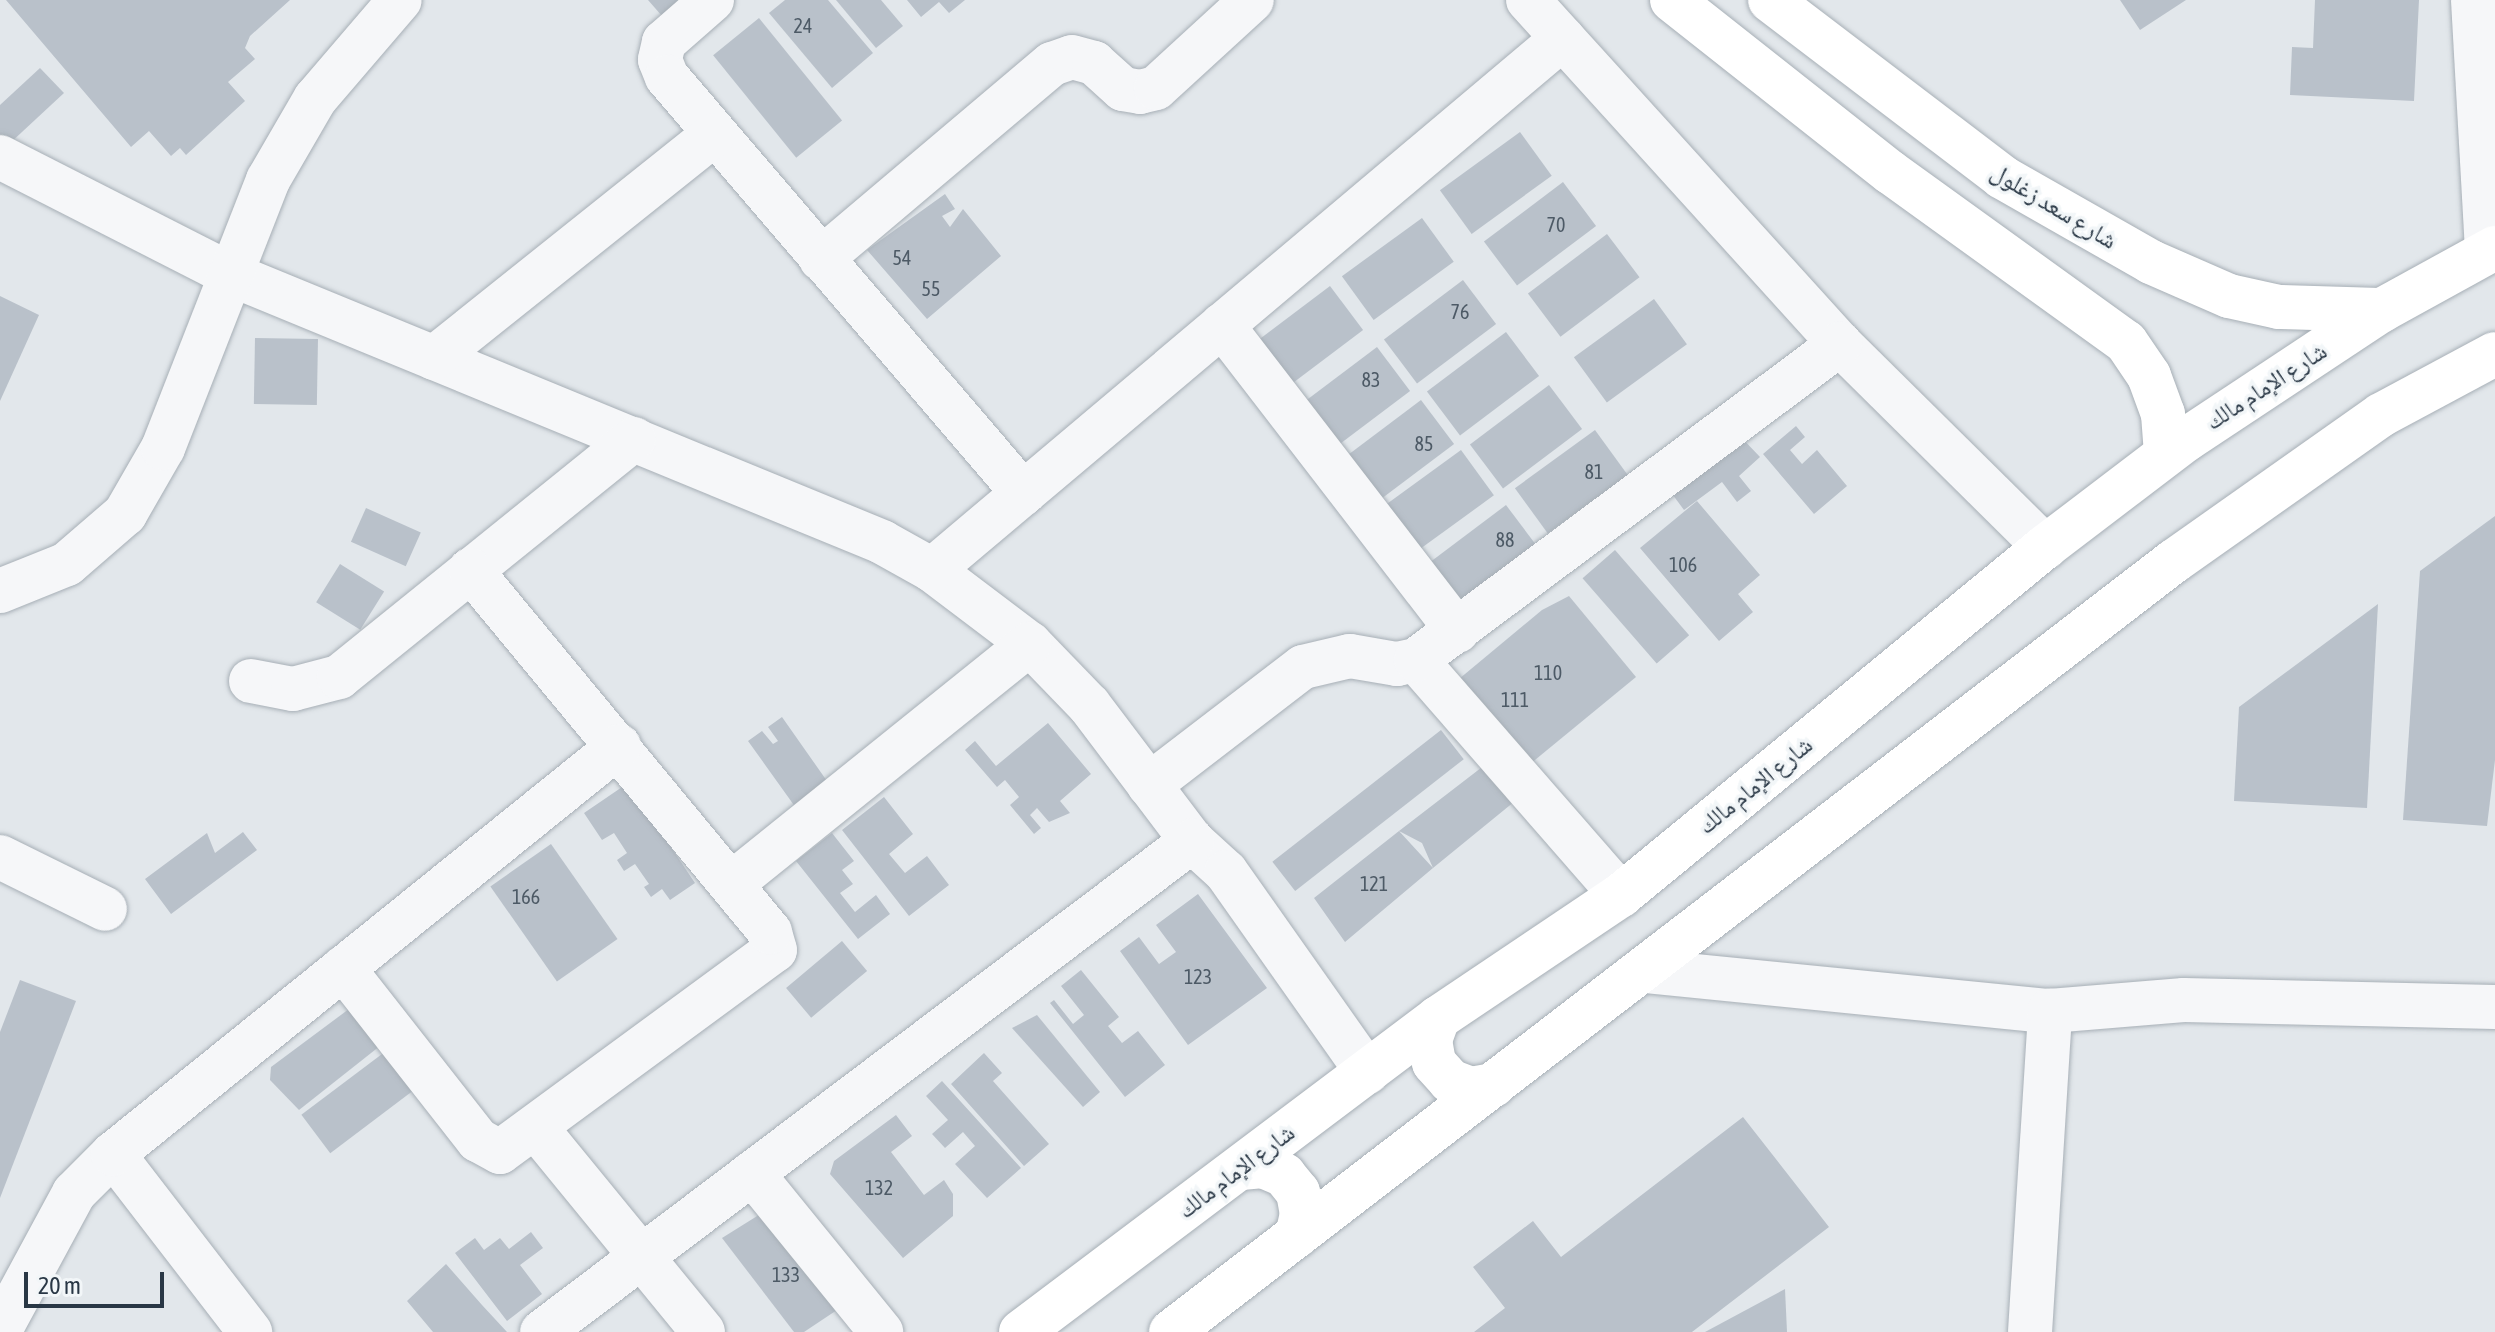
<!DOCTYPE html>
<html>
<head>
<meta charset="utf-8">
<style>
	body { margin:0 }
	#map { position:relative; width:2495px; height:1332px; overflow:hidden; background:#e2e7eb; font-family:"Asap Condensed","Noto Naskh Arabic",sans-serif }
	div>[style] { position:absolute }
	.building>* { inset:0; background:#b9c1ca; transform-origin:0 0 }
	.roads { filter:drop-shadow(0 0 2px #a7afb6) drop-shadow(0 0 2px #a7afb6) }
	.street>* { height:44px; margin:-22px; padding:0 22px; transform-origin:22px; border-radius:22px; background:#f6f7f9 }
	.secondary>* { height:44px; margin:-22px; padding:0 22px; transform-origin:22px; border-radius:22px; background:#fff }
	span { translate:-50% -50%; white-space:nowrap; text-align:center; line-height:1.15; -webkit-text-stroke:7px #f2f6f8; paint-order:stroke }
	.number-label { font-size:20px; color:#4d5a66 }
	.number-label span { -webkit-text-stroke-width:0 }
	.street-label { font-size:24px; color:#293745 }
	.scale { position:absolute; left:24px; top:1272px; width:140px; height:36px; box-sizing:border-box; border:4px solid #293745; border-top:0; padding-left:10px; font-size:24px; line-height:28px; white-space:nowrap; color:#293745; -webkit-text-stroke:6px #f2f6f8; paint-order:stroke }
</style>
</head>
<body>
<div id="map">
	<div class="building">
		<i style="clip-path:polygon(6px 0,290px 0,250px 36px,245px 48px,255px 59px,228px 82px,245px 101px,186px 155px,180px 148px,171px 156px,149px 131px,131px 147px)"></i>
		<i style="clip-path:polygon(648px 0,680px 0,662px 16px)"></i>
		<i style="clip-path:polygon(785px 0,828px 0,873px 53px,832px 88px,769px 13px)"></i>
		<i style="clip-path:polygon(836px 0,881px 0,903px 26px,876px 48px)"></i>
		<i style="clip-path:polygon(907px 0,965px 0,949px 13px,939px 2px,921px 17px)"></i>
		<i style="clip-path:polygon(2120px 0,2186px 0,2140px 30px)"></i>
		<i style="clip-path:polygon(2315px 0,2419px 0,2414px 101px,2290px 95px,2292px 47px,2313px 48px)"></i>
		<i style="left:759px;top:18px;width:132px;height:59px;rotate:51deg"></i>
		<i style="clip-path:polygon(40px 68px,64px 93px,8px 145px,0 138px,0 105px)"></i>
		<i style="left:1520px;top:132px;width:54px;height:99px;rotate:54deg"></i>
		<i style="left:1563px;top:182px;width:55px;height:99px;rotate:53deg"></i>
		<i style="clip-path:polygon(945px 194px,955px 209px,942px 216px,950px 227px,963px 209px,1001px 256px,927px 319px,867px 250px)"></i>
		<i style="left:1422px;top:218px;width:54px;height:99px;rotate:54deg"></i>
		<i style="left:1607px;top:234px;width:54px;height:99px;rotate:53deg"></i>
		<i style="left:1463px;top:280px;width:55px;height:99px;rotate:53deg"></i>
		<i style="left:1330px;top:286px;width:55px;height:98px;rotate:53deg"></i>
		<i style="clip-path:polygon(0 296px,39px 315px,0 401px)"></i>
		<i style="left:1654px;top:299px;width:56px;height:99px;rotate:54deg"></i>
		<i style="left:1506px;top:332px;width:55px;height:99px;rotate:53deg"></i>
		<i style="left:255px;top:338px;width:63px;height:66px;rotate:1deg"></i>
		<i style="left:1377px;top:347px;width:55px;height:98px;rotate:53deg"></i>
		<i style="left:1549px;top:385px;width:55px;height:99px;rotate:53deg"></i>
		<i style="left:1421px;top:400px;width:55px;height:99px;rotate:53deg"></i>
		<i style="clip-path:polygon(1796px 426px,1805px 437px,1790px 450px,1802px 464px,1817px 450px,1847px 486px,1814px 514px,1763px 454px)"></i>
		<i style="left:1595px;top:430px;width:56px;height:99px;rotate:54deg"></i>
		<i style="clip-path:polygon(1739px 435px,1760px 457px,1739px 476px,1751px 491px,1737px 502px,1722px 482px,1684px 510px,1664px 483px)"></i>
		<i style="left:1461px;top:450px;width:56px;height:99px;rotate:54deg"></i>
		<i style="clip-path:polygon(1697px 501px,1760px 575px,1738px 594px,1753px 612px,1719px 641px,1640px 548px)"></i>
		<i style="left:1506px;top:505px;width:55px;height:99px;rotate:53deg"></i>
		<i style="left:366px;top:508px;width:60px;height:37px;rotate:24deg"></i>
		<i style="clip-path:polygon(2495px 516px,2495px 760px,2487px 826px,2403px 820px,2420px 571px)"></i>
		<i style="left:1615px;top:550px;width:113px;height:43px;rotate:49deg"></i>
		<i style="left:340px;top:564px;width:52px;height:45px;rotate:32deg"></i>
		<i style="clip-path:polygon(1569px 596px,1636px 677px,1524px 769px,1453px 684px,1542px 610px)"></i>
		<i style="clip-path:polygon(2378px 604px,2367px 808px,2234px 801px,2239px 707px)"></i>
		<i style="clip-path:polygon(782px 717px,834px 791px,801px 815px,748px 741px,762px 731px,773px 744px,778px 741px,768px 727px)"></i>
		<i style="clip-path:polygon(1048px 723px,1091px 774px,1060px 801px,1070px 813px,1049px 822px,1037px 808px,1030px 815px,1041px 828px,1034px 834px,1010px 805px,1019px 797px,1005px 780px,997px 787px,965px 750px,975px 741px,996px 766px)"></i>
		<i style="left:1441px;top:730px;width:37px;height:214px;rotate:52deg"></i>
		<i style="clip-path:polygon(1490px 761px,1520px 797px,1433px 868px,1422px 843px,1399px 831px,1433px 868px,1345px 942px,1314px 898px,1399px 831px)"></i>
		<i style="clip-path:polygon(628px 783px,695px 883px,670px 900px,662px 889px,651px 897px,644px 887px,649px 884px,635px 864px,624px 871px,617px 860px,627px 853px,614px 833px,602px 840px,584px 813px)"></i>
		<i style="clip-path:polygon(884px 797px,913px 834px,889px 854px,905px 873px,927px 856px,949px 885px,909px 916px,842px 830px)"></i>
		<i style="clip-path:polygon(243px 832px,257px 850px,171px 914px,145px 879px,207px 833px,215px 853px)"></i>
		<i style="clip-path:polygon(832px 833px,854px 861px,842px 870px,853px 884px,840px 893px,855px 912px,876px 895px,890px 914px,858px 939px,796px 861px)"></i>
		<i style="left:551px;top:844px;width:116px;height:74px;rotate:55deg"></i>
		<i style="clip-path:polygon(1198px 894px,1267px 988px,1188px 1045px,1120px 951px,1139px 937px,1159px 964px,1176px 952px,1156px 925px)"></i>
		<i style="left:842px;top:941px;width:39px;height:73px;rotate:50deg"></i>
		<i style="clip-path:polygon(1081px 970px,1119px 1017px,1108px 1026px,1122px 1043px,1138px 1031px,1165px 1065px,1125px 1097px,1050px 1003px,1054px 1000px,1073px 1024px,1084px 1015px,1061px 986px)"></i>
		<i style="clip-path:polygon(20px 980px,76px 1001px,0 1198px,0 1032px)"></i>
		<i style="clip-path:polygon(357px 1003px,385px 1042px,299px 1110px,270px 1080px,271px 1067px)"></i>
		<i style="clip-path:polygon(1037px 1015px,1100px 1092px,1083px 1107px,1012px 1028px)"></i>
		<i style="left:394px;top:1045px;width:48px;height:116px;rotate:53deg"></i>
		<i style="clip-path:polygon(984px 1053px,1002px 1073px,993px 1081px,1049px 1144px,1024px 1166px,951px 1084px)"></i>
		<i style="clip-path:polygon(942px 1081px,1021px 1168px,987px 1198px,955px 1164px,975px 1146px,963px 1132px,945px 1148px,932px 1134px,948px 1120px,926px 1096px)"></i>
		<i style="clip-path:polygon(896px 1115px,912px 1136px,891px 1152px,924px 1195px,944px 1180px,953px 1194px,953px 1216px,903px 1258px,830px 1174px,834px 1161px)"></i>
		<i style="clip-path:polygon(1743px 1117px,1829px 1227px,1692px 1332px,1474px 1332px,1505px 1308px,1473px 1267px,1533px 1221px,1561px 1257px)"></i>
		<i style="clip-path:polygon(770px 1208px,840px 1308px,804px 1332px,794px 1332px,722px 1238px)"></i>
		<i style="clip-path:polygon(531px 1232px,543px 1248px,520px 1265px,542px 1294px,507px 1321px,455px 1253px,475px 1238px,484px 1250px,500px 1238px,509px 1249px)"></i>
		<i style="clip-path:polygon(446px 1264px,482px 1305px,507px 1332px,433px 1332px,407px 1301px)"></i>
		<i style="clip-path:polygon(1785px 1289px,1787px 1332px,1705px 1332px)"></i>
	</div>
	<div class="roads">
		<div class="street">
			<i style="left:712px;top:0;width:64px;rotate:138.8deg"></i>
			<i style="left:664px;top:42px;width:18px;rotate:103deg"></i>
			<i style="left:660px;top:60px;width:18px;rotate:68deg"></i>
			<i style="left:667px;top:77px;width:548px;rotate:49.44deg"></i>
			<i style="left:1528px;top:0;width:464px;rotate:47.8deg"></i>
			<i style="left:1840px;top:344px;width:289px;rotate:44.7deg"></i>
			<i style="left:2473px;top:0;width:252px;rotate:86.8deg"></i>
			<i style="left:0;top:157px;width:258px;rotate:27deg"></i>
			<i style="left:230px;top:274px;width:705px;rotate:22.34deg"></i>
			<i style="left:882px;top:542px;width:57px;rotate:29.2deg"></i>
			<i style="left:932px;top:570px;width:123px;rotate:37.1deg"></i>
			<i style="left:1030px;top:644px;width:85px;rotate:46deg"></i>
			<i style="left:1089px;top:705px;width:171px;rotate:52.9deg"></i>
			<i style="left:1192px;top:841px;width:46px;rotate:42.4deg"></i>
			<i style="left:1226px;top:872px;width:245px;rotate:54.8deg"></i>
			<i style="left:821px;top:259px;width:302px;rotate:-40.2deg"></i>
			<i style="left:1052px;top:64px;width:21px;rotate:-19deg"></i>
			<i style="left:1072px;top:57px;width:23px;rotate:15deg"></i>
			<i style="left:1094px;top:63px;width:39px;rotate:42deg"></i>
			<i style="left:1123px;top:89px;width:17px;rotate:10deg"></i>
			<i style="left:1140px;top:92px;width:16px;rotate:-14deg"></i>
			<i style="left:1156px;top:88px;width:130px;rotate:-42.5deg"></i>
			<i style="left:1222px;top:325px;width:386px;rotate:52.4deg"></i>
			<i style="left:434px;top:358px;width:357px;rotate:-38.6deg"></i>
			<i style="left:932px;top:570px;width:825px;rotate:-40.13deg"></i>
			<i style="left:0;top:591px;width:72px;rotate:-21.9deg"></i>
			<i style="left:67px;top:564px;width:77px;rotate:-40.8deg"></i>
			<i style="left:125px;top:514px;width:76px;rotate:-60.1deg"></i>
			<i style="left:163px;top:448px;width:288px;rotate:-68.6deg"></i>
			<i style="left:268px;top:180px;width:94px;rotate:-59.9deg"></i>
			<i style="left:315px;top:99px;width:130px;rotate:-49.4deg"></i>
			<i style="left:1416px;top:660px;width:312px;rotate:48.9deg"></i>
			<i style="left:251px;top:681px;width:43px;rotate:10.8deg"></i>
			<i style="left:293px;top:689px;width:48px;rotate:-14.6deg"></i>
			<i style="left:339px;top:677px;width:379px;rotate:-38.9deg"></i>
			<i style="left:1149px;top:785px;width:194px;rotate:-37.5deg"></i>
			<i style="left:1303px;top:667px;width:48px;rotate:-13.2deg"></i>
			<i style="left:1350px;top:656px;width:48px;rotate:9.7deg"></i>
			<i style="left:1397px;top:664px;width:19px;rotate:-12deg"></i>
			<i style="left:1416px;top:660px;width:529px;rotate:-36.7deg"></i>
			<i style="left:0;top:857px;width:117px;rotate:26.3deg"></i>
			<i style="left:731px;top:884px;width:383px;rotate:-38.8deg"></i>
			<i style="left:343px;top:968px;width:219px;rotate:51.9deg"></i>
			<i style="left:478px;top:1140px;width:25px;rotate:29deg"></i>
			<i style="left:500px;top:1152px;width:341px;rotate:-36.3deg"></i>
			<i style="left:775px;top:950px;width:19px;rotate:-106deg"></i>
			<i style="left:770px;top:932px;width:470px;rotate:-129.6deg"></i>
			<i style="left:1646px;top:971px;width:406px;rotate:5.7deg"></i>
			<i style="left:537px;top:1129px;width:262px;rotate:50.7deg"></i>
			<i style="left:113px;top:1154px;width:225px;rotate:52.4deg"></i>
			<i style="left:752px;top:1173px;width:205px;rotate:50.9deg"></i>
			<i style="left:0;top:1330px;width:156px;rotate:-61.6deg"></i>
			<i style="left:74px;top:1193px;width:55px;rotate:-45deg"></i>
			<i style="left:113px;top:1154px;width:650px;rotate:-38.88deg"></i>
			<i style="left:542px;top:1332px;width:815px;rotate:-37.07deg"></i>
			<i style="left:2030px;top:1332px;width:322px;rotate:-86.4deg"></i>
			<i style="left:2050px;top:1011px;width:134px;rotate:-4.7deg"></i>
			<i style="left:2184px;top:1000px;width:311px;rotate:1.3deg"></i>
		</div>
		<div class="secondary">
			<i style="left:1672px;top:0;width:278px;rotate:38.3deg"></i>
			<i style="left:1890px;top:172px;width:291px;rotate:35.8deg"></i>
			<i style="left:2126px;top:342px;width:41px;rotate:55.9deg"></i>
			<i style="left:2149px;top:376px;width:40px;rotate:69.8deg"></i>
			<i style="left:2163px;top:414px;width:40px;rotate:85.7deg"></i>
			<i style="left:1770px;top:0;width:292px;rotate:37.3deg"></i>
			<i style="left:2002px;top:177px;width:172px;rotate:29.7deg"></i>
			<i style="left:2151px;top:262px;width:85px;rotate:23.6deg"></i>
			<i style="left:2229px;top:296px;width:51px;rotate:12.4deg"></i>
			<i style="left:2279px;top:307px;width:103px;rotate:1.7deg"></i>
			<i style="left:1438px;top:1018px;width:23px;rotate:110deg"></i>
			<i style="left:1430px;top:1040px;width:23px;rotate:80deg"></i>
			<i style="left:1434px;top:1063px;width:24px;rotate:48deg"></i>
			<i style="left:1450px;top:1081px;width:22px;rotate:21deg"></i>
			<i style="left:1471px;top:1089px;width:23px;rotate:-10deg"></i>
			<i style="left:1241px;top:1168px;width:22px;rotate:-5deg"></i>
			<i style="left:1263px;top:1166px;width:23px;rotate:23deg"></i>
			<i style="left:1284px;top:1175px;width:22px;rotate:51deg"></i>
			<i style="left:1298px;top:1192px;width:22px;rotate:80deg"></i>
			<i style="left:1302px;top:1214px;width:22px;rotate:103deg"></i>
			<i style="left:1021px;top:1332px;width:522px;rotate:-36.98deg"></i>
			<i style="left:1438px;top:1018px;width:220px;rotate:-33.9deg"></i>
			<i style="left:1621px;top:895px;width:549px;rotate:-39.38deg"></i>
			<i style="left:2045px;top:547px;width:178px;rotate:-37.3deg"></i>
			<i style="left:2187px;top:439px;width:234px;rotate:-33.5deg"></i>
			<i style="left:2382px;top:310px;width:129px;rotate:-28.8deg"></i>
			<i style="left:1171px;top:1332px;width:1265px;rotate:-37.55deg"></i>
			<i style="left:2174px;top:561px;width:253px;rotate:-35.2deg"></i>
			<i style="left:2381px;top:415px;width:129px;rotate:-28.2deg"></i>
		</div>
	</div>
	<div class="number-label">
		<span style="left:803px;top:25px">24</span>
		<span style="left:1556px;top:224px">70</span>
		<span style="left:902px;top:257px">54</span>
		<span style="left:931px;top:288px">55</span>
		<span style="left:1460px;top:311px">76</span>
		<span style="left:1371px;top:379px">83</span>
		<span style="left:1424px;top:443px">85</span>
		<span style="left:1594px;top:471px">81</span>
		<span style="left:1505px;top:539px">88</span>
		<span style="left:1683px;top:564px">106</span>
		<span style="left:1548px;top:672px">110</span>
		<span style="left:1515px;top:699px">111</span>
		<span style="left:1374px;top:883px">121</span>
		<span style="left:526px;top:896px">166</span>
		<span style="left:1198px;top:976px">123</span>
		<span style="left:879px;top:1187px">132</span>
		<span style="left:786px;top:1274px">133</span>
	</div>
	<div class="street-label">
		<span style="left:2054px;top:206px;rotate:31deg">شارع سعد زغلول</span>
		<span style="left:2266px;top:386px;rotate:-33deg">شارع الإمام مالك</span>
		<span style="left:1755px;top:785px;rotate:-39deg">شارع الإمام مالك</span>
		<span style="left:1236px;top:1171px;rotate:-37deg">شارع الإمام مالك</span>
	</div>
	<div class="scale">20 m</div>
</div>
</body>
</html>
